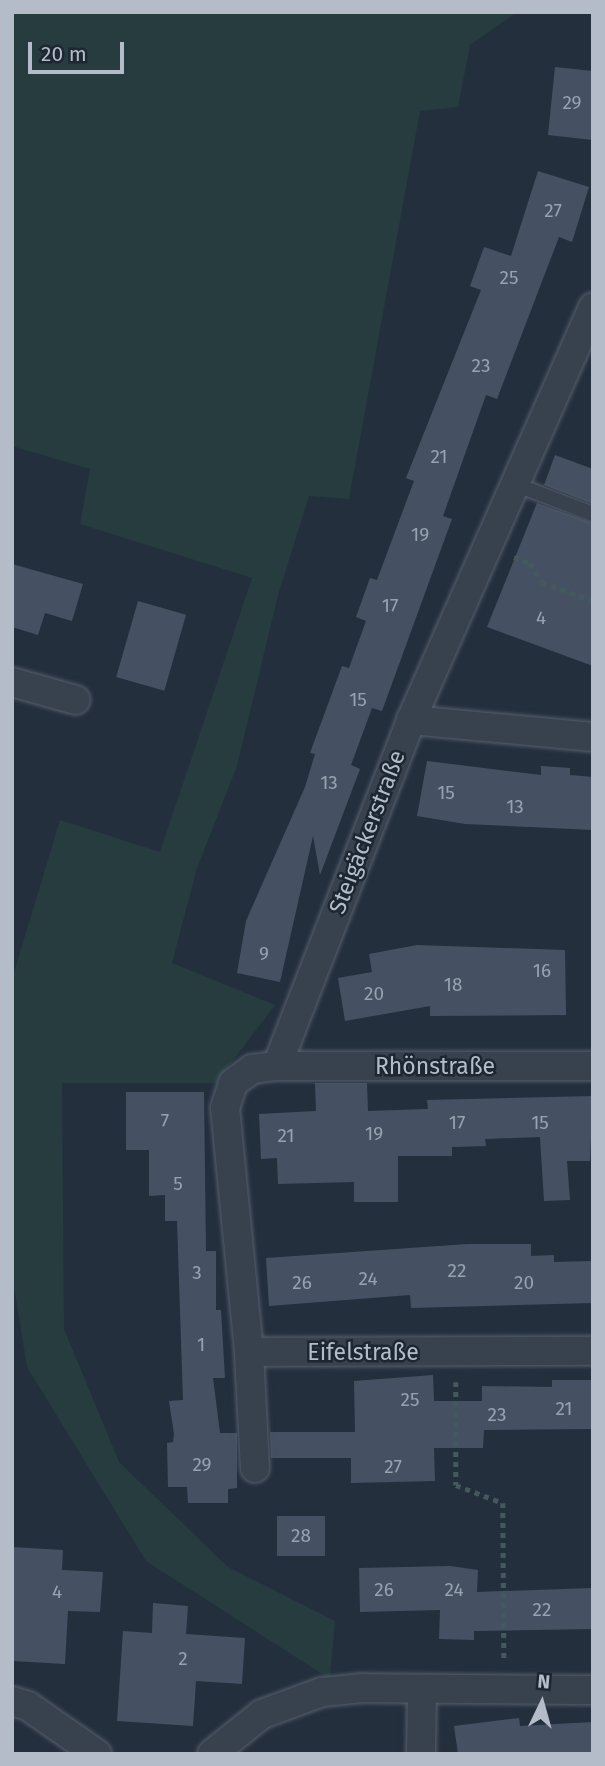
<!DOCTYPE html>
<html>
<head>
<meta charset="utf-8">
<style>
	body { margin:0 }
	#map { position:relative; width:605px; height:1766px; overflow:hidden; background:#242f3e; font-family:"Fira Sans",sans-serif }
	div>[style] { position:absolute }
	.green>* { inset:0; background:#263c3f }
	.building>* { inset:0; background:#455162; transform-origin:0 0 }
	.path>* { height:4.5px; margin-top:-2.25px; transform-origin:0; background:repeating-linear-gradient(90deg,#44595c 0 5px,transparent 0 10px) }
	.roads { filter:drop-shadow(0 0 2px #565f6c) drop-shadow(0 0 2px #565f6c) }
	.lane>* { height:14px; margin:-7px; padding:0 7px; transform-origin:7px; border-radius:7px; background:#38414e }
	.street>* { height:28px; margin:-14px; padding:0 14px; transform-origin:14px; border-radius:14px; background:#38414e }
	span { translate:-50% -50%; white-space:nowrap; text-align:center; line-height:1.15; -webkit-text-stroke:5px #1d2633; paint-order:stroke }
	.number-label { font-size:19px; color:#98a1af }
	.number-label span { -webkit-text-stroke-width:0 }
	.street-label { font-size:23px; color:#b4bcc9 }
	.frame { position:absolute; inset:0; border:14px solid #b4bcc9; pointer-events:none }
	.north { position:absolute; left:507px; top:1668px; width:70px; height:70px; -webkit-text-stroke:5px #1d2633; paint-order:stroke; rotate:5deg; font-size:19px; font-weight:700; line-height:28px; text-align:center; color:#b4bcc9 }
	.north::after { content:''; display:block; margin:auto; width:24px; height:32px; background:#b4bcc9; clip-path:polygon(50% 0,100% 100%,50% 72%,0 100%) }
	.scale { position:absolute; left:28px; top:42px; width:96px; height:32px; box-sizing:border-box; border:4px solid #b4bcc9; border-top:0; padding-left:9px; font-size:21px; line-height:24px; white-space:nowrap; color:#b4bcc9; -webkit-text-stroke:5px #1d2633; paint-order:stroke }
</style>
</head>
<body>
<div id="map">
	<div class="green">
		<i style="clip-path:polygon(12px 12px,517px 12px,470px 45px,458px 107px,420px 111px,349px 499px,309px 496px,278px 595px,237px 766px,197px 868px,172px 963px,275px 1005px,216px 1083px,62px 1083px,64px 1329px,119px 1462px,228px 1567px,335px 1621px,330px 1679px,146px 1561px,27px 1367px,12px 1274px,12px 979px,60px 820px,160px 852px,252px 578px,80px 524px,90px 469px,12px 446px)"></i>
	</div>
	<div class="building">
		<i style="clip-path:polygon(555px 67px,593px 71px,593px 140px,548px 135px)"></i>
		<i style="clip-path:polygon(538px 171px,589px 187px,572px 242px,559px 237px,497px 399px,486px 395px,443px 516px,452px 519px,382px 711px,372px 708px,351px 765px,360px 769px,320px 875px,313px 836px,280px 982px,237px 973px,246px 921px,305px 787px,315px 754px,310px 753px,342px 666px,349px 668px,366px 621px,356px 617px,370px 578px,377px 580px,414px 481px,406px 478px,481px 290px,470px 286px,484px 247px,511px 256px)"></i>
		<i style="clip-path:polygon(555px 455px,593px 469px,593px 504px,544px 485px)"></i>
		<i style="clip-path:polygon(537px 503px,593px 523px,593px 666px,487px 627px)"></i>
		<i style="clip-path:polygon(12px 564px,83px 584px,72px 621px,45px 613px,38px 635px,12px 627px)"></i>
		<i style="left:138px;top:601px;width:50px;height:79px;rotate:16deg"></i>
		<i style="clip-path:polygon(427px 761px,541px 775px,541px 766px,570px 768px,570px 775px,593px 777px,593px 830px,465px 824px,417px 816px)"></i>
		<i style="clip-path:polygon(417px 945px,565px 950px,566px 1015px,430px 1016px,430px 1006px,345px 1021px,338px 978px,372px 972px,369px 954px)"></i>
		<i style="clip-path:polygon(315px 1083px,367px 1083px,368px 1111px,428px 1109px,427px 1100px,593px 1096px,590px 1161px,567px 1161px,570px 1200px,544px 1201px,540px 1137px,485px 1139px,486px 1146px,452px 1147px,452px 1156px,398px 1156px,398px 1202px,354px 1202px,354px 1182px,278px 1184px,277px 1158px,261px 1159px,259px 1114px,316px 1111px)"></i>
		<i style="clip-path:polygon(126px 1092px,204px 1092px,206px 1251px,216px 1251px,216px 1310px,221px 1310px,225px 1378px,213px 1378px,220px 1433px,237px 1433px,237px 1488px,228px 1489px,228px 1503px,188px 1503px,187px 1487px,168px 1487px,167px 1443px,173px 1442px,174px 1434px,169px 1401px,183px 1400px,177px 1221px,165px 1221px,165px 1195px,149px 1196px,149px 1150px,126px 1150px)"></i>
		<i style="clip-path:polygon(468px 1244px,531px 1244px,531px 1256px,554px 1255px,554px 1262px,593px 1261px,593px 1303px,411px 1308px,410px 1295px,269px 1306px,266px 1258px)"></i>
		<i style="clip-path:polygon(433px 1375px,434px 1401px,482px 1401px,482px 1386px,552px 1387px,552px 1380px,593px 1380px,593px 1429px,484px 1430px,483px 1448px,434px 1448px,435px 1481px,351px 1483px,351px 1458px,271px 1458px,270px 1432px,355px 1432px,354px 1381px)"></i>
		<i style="left:277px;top:1516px;width:48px;height:40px"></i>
		<i style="clip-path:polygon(12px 1547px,63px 1550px,62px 1570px,103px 1572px,100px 1612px,68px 1611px,65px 1664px,12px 1661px)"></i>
		<i style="clip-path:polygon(450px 1566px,478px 1570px,477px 1592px,593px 1588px,593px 1629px,474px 1631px,474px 1640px,439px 1639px,440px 1610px,360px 1612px,359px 1568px)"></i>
		<i style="clip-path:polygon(153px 1603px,188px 1606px,186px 1634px,245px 1638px,242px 1684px,196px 1681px,193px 1726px,117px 1721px,123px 1631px,152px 1633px)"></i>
		<i style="clip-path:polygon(519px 1718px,520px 1726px,593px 1722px,593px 1754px,458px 1754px,454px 1726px)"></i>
	</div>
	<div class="path">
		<i style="left:514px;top:557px;width:17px;rotate:21deg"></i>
		<i style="left:530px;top:563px;width:22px;rotate:58deg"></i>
		<i style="left:542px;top:582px;width:54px;rotate:20.4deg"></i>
		<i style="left:456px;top:1382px;width:103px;rotate:90deg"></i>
		<i style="left:456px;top:1485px;width:50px;rotate:21deg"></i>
		<i style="left:503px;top:1503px;width:156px;rotate:89.6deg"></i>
	</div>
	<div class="roads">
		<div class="lane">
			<i style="left:517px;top:485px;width:81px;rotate:20.9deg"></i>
		</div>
		<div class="street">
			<i style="left:12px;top:682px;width:66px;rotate:15.7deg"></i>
			<i style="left:411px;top:720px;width:183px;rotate:5.3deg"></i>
			<i style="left:277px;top:1066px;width:316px"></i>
			<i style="left:249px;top:1352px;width:245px;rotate:-95.6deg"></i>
			<i style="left:225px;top:1108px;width:26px;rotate:-72deg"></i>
			<i style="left:233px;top:1083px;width:24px;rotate:-36deg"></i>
			<i style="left:252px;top:1069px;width:25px;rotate:-7deg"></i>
			<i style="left:277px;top:1066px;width:371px;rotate:-68.8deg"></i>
			<i style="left:411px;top:720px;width:451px;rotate:-66.2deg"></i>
			<i style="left:255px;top:1468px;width:116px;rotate:-93deg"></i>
			<i style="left:249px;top:1352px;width:344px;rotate:-0.2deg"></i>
			<i style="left:12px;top:1701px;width:17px;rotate:17deg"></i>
			<i style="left:28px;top:1706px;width:84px;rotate:34.8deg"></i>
			<i style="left:212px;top:1754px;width:64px;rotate:-38.7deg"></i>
			<i style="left:262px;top:1714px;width:64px;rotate:-20.1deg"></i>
			<i style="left:322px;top:1692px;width:41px;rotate:-5.6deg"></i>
			<i style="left:363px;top:1688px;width:230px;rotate:0.5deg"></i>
			<i style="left:421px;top:1754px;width:65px;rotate:-89.1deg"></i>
		</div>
	</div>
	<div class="number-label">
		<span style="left:572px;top:103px">29</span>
		<span style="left:553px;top:211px">27</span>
		<span style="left:509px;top:278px">25</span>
		<span style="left:481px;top:366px">23</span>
		<span style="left:439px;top:457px">21</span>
		<span style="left:420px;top:535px">19</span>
		<span style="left:390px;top:606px">17</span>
		<span style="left:541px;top:618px">4</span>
		<span style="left:358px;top:700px">15</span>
		<span style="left:329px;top:783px">13</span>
		<span style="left:446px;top:793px">15</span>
		<span style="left:515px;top:807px">13</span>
		<span style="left:264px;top:954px">9</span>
		<span style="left:542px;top:971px">16</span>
		<span style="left:453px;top:985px">18</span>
		<span style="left:374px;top:994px">20</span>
		<span style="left:165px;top:1121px">7</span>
		<span style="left:457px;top:1123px">17</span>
		<span style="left:540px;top:1123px">15</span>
		<span style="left:374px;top:1134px">19</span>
		<span style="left:286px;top:1136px">21</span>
		<span style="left:178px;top:1184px">5</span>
		<span style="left:457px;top:1271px">22</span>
		<span style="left:197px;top:1273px">3</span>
		<span style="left:368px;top:1279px">24</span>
		<span style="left:302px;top:1283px">26</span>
		<span style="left:524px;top:1283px">20</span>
		<span style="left:201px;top:1345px">1</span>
		<span style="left:410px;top:1400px">25</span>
		<span style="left:564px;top:1409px">21</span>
		<span style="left:497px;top:1415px">23</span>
		<span style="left:202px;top:1465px">29</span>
		<span style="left:393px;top:1467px">27</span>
		<span style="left:301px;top:1536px">28</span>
		<span style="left:384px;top:1590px">26</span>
		<span style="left:454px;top:1590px">24</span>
		<span style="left:57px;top:1592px">4</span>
		<span style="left:542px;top:1610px">22</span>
		<span style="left:183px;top:1659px">2</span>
	</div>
	<div class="street-label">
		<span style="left:367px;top:832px;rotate:-69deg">Steigäckerstraße</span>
		<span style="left:435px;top:1066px">Rhönstraße</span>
		<span style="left:363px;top:1352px">Eifelstraße</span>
	</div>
	<div class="frame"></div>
	<div class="north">N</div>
	<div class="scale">20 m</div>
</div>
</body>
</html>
